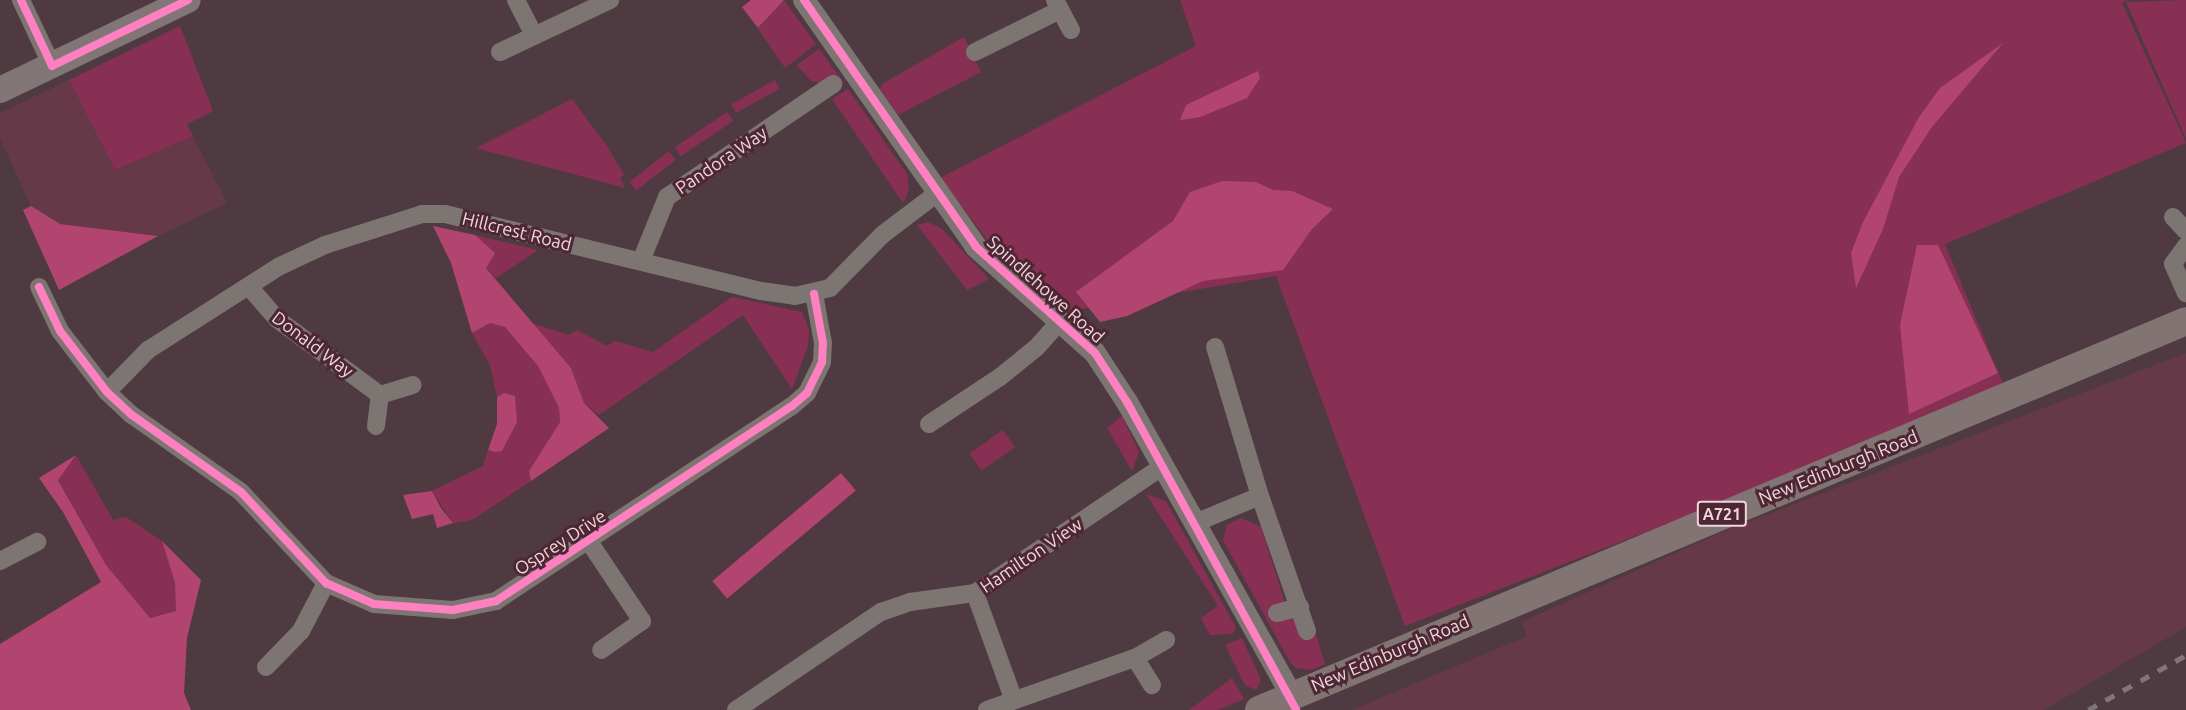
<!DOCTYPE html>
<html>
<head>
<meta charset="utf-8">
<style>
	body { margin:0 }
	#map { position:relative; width:2186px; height:710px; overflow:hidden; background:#4f3a42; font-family:Ubuntu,sans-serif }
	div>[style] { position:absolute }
	.built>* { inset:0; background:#653948 }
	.green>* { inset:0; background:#883054; transform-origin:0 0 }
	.forest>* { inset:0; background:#b24570; transform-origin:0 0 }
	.minor>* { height:18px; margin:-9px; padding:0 9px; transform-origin:9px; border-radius:9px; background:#7d7572 }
	.tertiary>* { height:22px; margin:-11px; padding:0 11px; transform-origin:11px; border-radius:11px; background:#7d7572 }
	.secondary>* { height:26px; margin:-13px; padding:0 13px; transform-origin:13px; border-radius:13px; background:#817675 }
	.primary>* { height:28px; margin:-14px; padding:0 14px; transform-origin:14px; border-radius:14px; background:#817473 }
	.rail>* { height:4.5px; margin-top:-2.25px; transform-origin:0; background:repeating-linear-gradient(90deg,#807475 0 10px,transparent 0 20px) }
	.cycleway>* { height:8px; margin:-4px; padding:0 4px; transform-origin:4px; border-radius:4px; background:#ff80c0 }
	span { translate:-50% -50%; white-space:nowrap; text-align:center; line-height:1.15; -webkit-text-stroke:6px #4d2734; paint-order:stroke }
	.shield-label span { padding:2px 4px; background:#4d2734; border:2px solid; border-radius:4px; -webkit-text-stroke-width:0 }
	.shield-label { font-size:16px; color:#f0d6dd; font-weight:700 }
	.street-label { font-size:18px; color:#f0d6dd }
</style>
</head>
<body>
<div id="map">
	<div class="built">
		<i style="clip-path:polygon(69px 80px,115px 170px,193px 136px,227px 203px,158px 236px,60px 224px,31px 206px,0 138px,0 113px)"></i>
		<i style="clip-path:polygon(2186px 353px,2186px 627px,2044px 710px,1352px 710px,1527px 636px,1521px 622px,1720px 533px)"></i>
	</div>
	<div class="green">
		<i style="clip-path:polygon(784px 0,816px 44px,785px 68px,758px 29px)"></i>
		<i style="clip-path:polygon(1180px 0,2128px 0,2122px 3px,2186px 143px,1945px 244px,2003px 384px,1864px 447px,1405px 626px,1276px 276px,1065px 312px,992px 246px,940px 178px,1196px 46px)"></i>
		<i style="clip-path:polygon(2186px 0,2186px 139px,2126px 2px)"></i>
		<i style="clip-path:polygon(180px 26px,213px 111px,187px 124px,193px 136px,115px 170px,69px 80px)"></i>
		<i style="clip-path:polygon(964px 37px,981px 72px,898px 115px,880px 89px,882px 84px)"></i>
		<i style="clip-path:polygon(819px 49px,844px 83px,839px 87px,811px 81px,797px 65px)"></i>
		<i style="left:775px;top:80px;width:10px;height:50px;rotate:61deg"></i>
		<i style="clip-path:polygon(848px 89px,907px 174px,909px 190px,903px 203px,832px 99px)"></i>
		<i style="clip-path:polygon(572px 99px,607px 146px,624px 175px,620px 178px,625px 188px,476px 148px)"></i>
		<i style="left:727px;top:112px;width:11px;height:63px;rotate:56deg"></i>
		<i style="left:669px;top:151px;width:11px;height:50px;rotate:52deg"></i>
		<i style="clip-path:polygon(928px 222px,941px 228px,989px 279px,967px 290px,917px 225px)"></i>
		<i style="clip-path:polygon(475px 235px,538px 250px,496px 278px,486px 268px)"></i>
		<i style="clip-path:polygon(732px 297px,802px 312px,809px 329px,808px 346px,792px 389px,743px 315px,599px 415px,584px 403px,571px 368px,531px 323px,569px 335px,577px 330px,607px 346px,615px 341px,653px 352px)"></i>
		<i style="clip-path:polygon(490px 323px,505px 327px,538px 366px,559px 408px,560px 422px,529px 471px,531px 481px,472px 520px,453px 523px,432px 491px,483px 466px,488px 450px,502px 451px,517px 422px,504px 393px,497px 397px,490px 365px,472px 333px)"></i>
		<i style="clip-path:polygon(1122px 416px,1139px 452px,1132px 471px,1107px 428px)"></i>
		<i style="left:1003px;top:430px;width:21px;height:41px;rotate:55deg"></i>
		<i style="clip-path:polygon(76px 455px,113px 520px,126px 517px,162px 541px,175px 583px,176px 611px,150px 618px,106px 565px,58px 479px)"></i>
		<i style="clip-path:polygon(1146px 494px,1166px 501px,1236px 628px,1232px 634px,1210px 635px,1201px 618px,1218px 606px)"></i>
		<i style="clip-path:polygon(1241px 518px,1261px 527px,1285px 603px,1293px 618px,1315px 632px,1325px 664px,1312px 670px,1296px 668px,1290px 662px,1223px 540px,1227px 525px)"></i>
		<i style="clip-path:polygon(1242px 638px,1261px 680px,1256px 690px,1245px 685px,1225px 645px)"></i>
		<i style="clip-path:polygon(1232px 678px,1244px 699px,1218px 710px,1189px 710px)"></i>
	</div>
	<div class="forest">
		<i style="clip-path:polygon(751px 0,784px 0,758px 28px,742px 7px)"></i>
		<i style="clip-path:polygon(2003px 43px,1932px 127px,1899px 177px,1883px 229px,1856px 288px,1851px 253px,1863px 222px,1919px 117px,1940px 88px)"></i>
		<i style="clip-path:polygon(1258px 71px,1260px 78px,1247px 98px,1200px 117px,1180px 120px,1186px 105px)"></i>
		<i style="clip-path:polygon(1222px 181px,1256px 182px,1273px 190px,1292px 191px,1333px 209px,1312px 229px,1283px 270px,1203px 281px,1127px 316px,1100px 322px,1076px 292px,1173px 221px,1190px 192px)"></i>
		<i style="clip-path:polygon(31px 206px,60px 224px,158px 236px,59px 290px,23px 210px)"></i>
		<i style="clip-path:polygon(433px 226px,475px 235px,495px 253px,486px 268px,571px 368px,584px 403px,609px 428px,531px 481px,529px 471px,560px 422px,559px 408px,538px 366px,505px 327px,490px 323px,472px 333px,451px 263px)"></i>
		<i style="clip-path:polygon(1917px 245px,1938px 245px,1998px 373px,1909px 414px,1900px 325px)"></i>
		<i style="clip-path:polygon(504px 393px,515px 396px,517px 422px,502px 451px,495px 452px,488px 450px,497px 424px,497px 397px)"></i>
		<i style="clip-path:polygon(76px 455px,58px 480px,106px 565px,150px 618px,176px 611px,175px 583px,162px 541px,201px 580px,187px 638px,184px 693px,191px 710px,0 710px,0 644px,101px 582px,63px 512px,39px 478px)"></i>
		<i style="left:841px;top:473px;width:23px;height:168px;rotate:50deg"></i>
		<i style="clip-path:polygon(432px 491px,441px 508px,453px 523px,437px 528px,433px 514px,412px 519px,403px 495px)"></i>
	</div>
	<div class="minor">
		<i style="left:21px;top:0;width:73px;rotate:64.8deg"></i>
		<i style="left:516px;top:0;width:39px;rotate:63deg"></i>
		<i style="left:1055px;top:0;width:34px;rotate:62deg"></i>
		<i style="left:500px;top:52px;width:122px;rotate:-25.3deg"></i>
		<i style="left:975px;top:52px;width:95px;rotate:-26.3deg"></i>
		<i style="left:2173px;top:217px;width:19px;rotate:47deg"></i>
		<i style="left:2186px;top:246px;width:22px;rotate:126deg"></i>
		<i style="left:2173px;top:264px;width:32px;rotate:66deg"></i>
		<i style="left:641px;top:261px;width:69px;rotate:-67.9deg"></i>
		<i style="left:667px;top:197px;width:201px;rotate:-34.2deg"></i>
		<i style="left:39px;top:287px;width:49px;rotate:64.5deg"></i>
		<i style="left:60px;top:331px;width:77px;rotate:52.4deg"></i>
		<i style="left:107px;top:392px;width:34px;rotate:43deg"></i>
		<i style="left:132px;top:415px;width:133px;rotate:35.2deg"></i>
		<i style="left:241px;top:492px;width:125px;rotate:47deg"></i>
		<i style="left:326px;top:583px;width:52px;rotate:23.6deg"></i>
		<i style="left:374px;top:604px;width:79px;rotate:4.3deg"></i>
		<i style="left:453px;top:610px;width:44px;rotate:-11.8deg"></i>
		<i style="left:496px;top:601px;width:354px;rotate:-33.4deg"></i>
		<i style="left:792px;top:406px;width:20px;rotate:-41deg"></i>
		<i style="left:807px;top:393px;width:34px;rotate:-64deg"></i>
		<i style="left:822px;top:362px;width:19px;rotate:-87deg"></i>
		<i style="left:823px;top:343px;width:50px;rotate:-100.4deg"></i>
		<i style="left:250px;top:288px;width:41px;rotate:48.9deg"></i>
		<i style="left:277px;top:319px;width:128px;rotate:36.4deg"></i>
		<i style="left:1215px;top:347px;width:156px;rotate:73.2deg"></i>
		<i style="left:107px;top:392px;width:59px;rotate:-45.7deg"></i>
		<i style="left:148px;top:350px;width:156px;rotate:-32.5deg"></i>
		<i style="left:280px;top:266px;width:50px;rotate:-25deg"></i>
		<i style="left:325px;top:245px;width:102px;rotate:-17.7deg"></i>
		<i style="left:422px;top:214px;width:23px"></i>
		<i style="left:445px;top:214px;width:325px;rotate:13.7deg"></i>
		<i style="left:761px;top:291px;width:34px;rotate:8deg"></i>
		<i style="left:795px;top:296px;width:36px;rotate:-13deg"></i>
		<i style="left:830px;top:288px;width:74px;rotate:-45.5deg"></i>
		<i style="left:882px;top:235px;width:68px;rotate:-37.2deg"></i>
		<i style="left:929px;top:424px;width:85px;rotate:-33.5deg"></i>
		<i style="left:1000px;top:377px;width:46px;rotate:-38.9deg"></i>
		<i style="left:1036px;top:348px;width:38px;rotate:-48deg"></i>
		<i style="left:376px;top:426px;width:31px;rotate:-83deg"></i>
		<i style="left:380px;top:395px;width:34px;rotate:-17deg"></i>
		<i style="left:1195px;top:523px;width:70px;rotate:-22.6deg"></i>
		<i style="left:1260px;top:496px;width:143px;rotate:70.8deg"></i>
		<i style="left:590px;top:543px;width:94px;rotate:56.3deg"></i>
		<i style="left:642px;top:621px;width:50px;rotate:144.7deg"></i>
		<i style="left:0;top:561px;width:42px;rotate:-27.2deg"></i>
		<i style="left:975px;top:593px;width:112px;rotate:70.1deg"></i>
		<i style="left:1277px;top:613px;width:24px;rotate:-15deg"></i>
		<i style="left:1135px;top:658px;width:32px;rotate:58deg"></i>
		<i style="left:266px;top:667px;width:50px;rotate:-45.8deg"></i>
		<i style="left:301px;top:631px;width:54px;rotate:-62.5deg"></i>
		<i style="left:736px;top:710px;width:175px;rotate:-34.1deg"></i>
		<i style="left:881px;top:612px;width:31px;rotate:-19deg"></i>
		<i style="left:910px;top:602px;width:66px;rotate:-7.9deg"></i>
		<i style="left:975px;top:593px;width:227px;rotate:-34deg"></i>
		<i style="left:987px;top:710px;width:157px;rotate:-19.4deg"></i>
		<i style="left:1135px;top:658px;width:36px;rotate:-30deg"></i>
	</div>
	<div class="tertiary">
		<i style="left:804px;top:0;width:301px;rotate:55.1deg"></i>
		<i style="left:976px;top:247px;width:159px;rotate:41.7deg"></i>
		<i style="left:1095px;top:353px;width:59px;rotate:56.9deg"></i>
		<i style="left:1127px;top:402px;width:335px;rotate:60.7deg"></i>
	</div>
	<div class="secondary">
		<i style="left:0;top:90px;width:208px;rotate:-25.6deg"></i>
	</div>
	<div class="primary">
		<i style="left:1259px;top:710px;width:1005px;rotate:-22.76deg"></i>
	</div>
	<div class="rail">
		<i style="left:2088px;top:710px;width:112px;rotate:-29.3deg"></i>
	</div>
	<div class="cycleway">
		<i style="left:21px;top:0;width:73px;rotate:64.8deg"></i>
		<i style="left:52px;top:66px;width:151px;rotate:-25.9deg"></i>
		<i style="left:804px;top:0;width:301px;rotate:55.1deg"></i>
		<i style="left:976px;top:247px;width:159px;rotate:41.7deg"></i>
		<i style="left:1095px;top:353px;width:59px;rotate:56.9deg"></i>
		<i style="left:1127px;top:402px;width:351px;rotate:61.2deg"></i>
		<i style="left:39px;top:287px;width:49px;rotate:64.5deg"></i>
		<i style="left:60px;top:331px;width:77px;rotate:52.4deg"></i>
		<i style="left:107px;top:392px;width:34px;rotate:43deg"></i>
		<i style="left:132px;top:415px;width:133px;rotate:35.2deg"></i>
		<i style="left:241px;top:492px;width:125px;rotate:47deg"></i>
		<i style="left:326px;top:583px;width:52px;rotate:23.6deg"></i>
		<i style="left:374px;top:604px;width:79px;rotate:4.3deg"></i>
		<i style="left:453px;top:610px;width:44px;rotate:-11.8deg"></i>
		<i style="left:496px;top:601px;width:354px;rotate:-33.4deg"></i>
		<i style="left:792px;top:406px;width:20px;rotate:-41deg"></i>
		<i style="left:807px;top:393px;width:34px;rotate:-64deg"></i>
		<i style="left:822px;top:362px;width:19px;rotate:-87deg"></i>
		<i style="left:823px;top:343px;width:50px;rotate:-100.4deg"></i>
	</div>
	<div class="shield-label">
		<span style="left:1722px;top:514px">A721</span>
	</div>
	<div class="street-label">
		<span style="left:721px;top:160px;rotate:-34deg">Pandora Way</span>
		<span style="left:517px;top:231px;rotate:14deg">Hillcrest Road</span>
		<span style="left:1046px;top:289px;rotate:42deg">Spindlehowe Road</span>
		<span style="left:313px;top:344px;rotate:37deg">Donald Way</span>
		<span style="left:1838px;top:467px;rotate:-22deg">New Edinburgh Road</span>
		<span style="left:560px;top:542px;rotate:-33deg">Osprey Drive</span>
		<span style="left:1031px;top:555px;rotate:-34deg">Hamilton View</span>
		<span style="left:1390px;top:653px;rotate:-23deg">New Edinburgh Road</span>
	</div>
</div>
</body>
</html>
